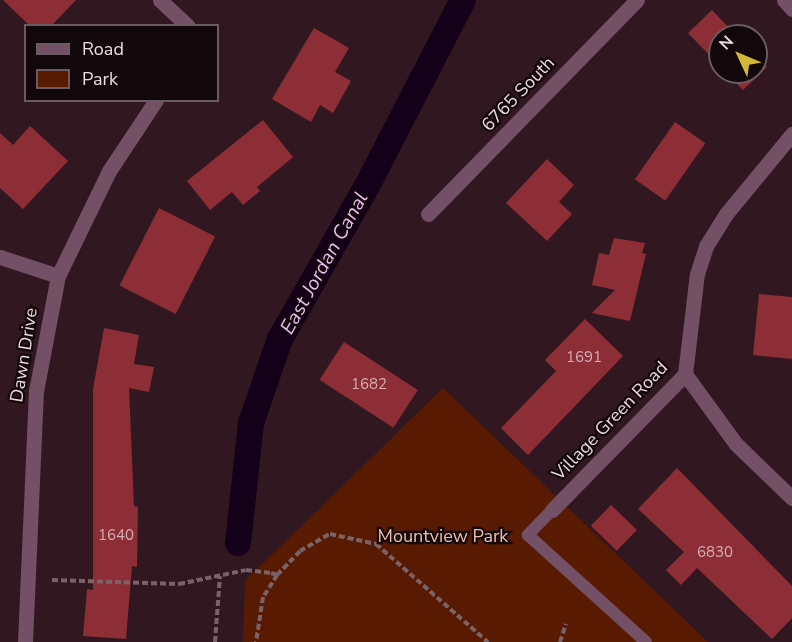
<!DOCTYPE html>
<html>
<head>
<meta charset="utf-8">
<style>
	body { margin:0 }
	#map { position:relative; width:792px; height:642px; overflow:hidden; background:#311820; font-family:"Nunito Sans",sans-serif }
	div>[style] { position:absolute }
	.green>* { inset:0; background:#591a02 }
	.canal>* { height:26px; margin:-13px; padding:0 13px; transform-origin:13px; border-radius:13px; background:#15001a }
	.building>* { inset:0; background:#8d2e36; transform-origin:0 0 }
	.path>* { height:4px; margin-top:-2px; transform-origin:0; background:repeating-linear-gradient(90deg,#796369 0 6px,transparent 0 9px) }
	.service>* { height:12px; margin:-6px; padding:0 6px; transform-origin:6px; border-radius:6px; background:#735066 }
	.minor>* { height:15px; margin:-7.5px; padding:0 7.5px; transform-origin:7.5px; border-radius:7.5px; background:#735066 }
	span { translate:-50% -50%; white-space:nowrap; text-align:center; line-height:1.15; -webkit-text-stroke:4.5px #12070a; paint-order:stroke }
	.number-label { font-size:15px; color:#d4afb4 }
	.number-label span { -webkit-text-stroke-width:0 }
	.street-label { font-size:18px; color:#ecdade }
	.park-label { font-size:18px; color:#f0bdad }
	.water-label { font-size:20px; color:#ecbbf4; font-style:italic }
	.legend { position:absolute; left:24px; top:24px; width:195px; height:78px; box-sizing:border-box; background:#12070a; border:2px solid #695b5f; margin:0; padding:8px 10px; list-style:none; font-size:18px; color:#ecdade }
	.legend li { display:flex; align-items:center; gap:12px; height:30px }
	.legend b { width:30px; border:2px solid #695b5f }
	.north { position:absolute; left:708px; top:24px; width:60px; height:60px; box-sizing:border-box; background:#12070a; border:2px solid #695b5f; border-radius:50%; rotate:314deg; font-size:16px; font-weight:700; line-height:24px; text-align:center; color:#ecdade }
	.north::after { content:''; display:block; margin:auto; width:21px; height:27px; background:#d2b736; clip-path:polygon(50% 0,100% 100%,50% 72%,0 100%) }
</style>
</head>
<body>
<div id="map">
	<div class="green">
		<i style="clip-path:polygon(443px 388px,708px 642px,243px 642px,245px 581px)"></i>
	</div>
	<div class="canal">
		<i style="left:238px;top:543px;width:121px;rotate:-83.8deg"></i>
		<i style="left:251px;top:423px;width:89px;rotate:-71deg"></i>
		<i style="left:280px;top:339px;width:176px;rotate:-60.4deg"></i>
		<i style="left:367px;top:186px;width:209px;rotate:-62.7deg"></i>
	</div>
	<div class="building">
		<i style="clip-path:polygon(3px 0,76px 0,51px 26px,30px 26px)"></i>
		<i style="clip-path:polygon(712px 10px,737px 36px,720px 36px,720px 66px,688px 33px)"></i>
		<i style="clip-path:polygon(314px 28px,349px 48px,335px 72px,351px 81px,333px 113px,320px 105px,311px 122px,272px 99px)"></i>
		<i style="clip-path:polygon(756px 56px,767px 67px,743px 90px,725px 72px,756px 72px)"></i>
		<i style="clip-path:polygon(263px 120px,293px 157px,257px 187px,260px 191px,243px 205px,232px 192px,210px 210px,187px 181px)"></i>
		<i style="left:675px;top:122px;width:37px;height:70px;rotate:35deg"></i>
		<i style="clip-path:polygon(30px 126px,68px 161px,23px 209px,0 188px,0 133px,13px 145px)"></i>
		<i style="clip-path:polygon(547px 159px,574px 185px,559px 202px,572px 214px,547px 241px,506px 203px)"></i>
		<i style="left:159px;top:208px;width:63px;height:87px;rotate:27deg"></i>
		<i style="clip-path:polygon(614px 238px,645px 243px,642px 253px,646px 254px,630px 321px,592px 313px,615px 290px,592px 285px,599px 253px,609px 255px)"></i>
		<i style="clip-path:polygon(759px 294px,792px 297px,792px 359px,753px 355px)"></i>
		<i style="clip-path:polygon(585px 319px,623px 356px,528px 455px,501px 428px,556px 371px,545px 360px)"></i>
		<i style="clip-path:polygon(104px 328px,139px 335px,134px 364px,154px 367px,149px 392px,129px 388px,134px 506px,138px 507px,137px 567px,132px 566px,126px 639px,83px 636px,87px 589px,93px 590px,93px 389px)"></i>
		<i style="left:344px;top:342px;width:88px;height:45px;rotate:33deg"></i>
		<i style="clip-path:polygon(677px 468px,792px 586px,792px 618px,772px 639px,697px 568px,681px 585px,666px 570px,684px 552px,638px 509px)"></i>
		<i style="left:611px;top:505px;width:36px;height:29px;rotate:44deg"></i>
	</div>
	<div class="path">
		<i style="left:277px;top:575px;width:33px;rotate:-46deg"></i>
		<i style="left:300px;top:551px;width:34px;rotate:-30deg"></i>
		<i style="left:330px;top:534px;width:47px;rotate:12.3deg"></i>
		<i style="left:376px;top:544px;width:149px;rotate:41.2deg"></i>
		<i style="left:52px;top:580px;width:127px;rotate:1.8deg"></i>
		<i style="left:179px;top:584px;width:68px;rotate:-11.8deg"></i>
		<i style="left:246px;top:570px;width:25px;rotate:7deg"></i>
		<i style="left:271px;top:573px;width:6px;rotate:18deg"></i>
		<i style="left:277px;top:575px;width:26px;rotate:122deg"></i>
		<i style="left:263px;top:597px;width:46px;rotate:98.8deg"></i>
		<i style="left:215px;top:642px;width:66px;rotate:-85.7deg"></i>
		<i style="left:560px;top:642px;width:19px;rotate:-72deg"></i>
	</div>
	<div class="service">
		<i style="left:552px;top:510px;width:35px;rotate:134deg"></i>
		<i style="left:528px;top:535px;width:159px;rotate:42.2deg"></i>
	</div>
	<div class="minor">
		<i style="left:160px;top:0;width:38px;rotate:43deg"></i>
		<i style="left:784px;top:0;width:12px;rotate:48deg"></i>
		<i style="left:428px;top:214px;width:299px;rotate:-45.7deg"></i>
		<i style="left:0;top:257px;width:61px;rotate:18.1deg"></i>
		<i style="left:685px;top:374px;width:87px;rotate:53.9deg"></i>
		<i style="left:736px;top:444px;width:78px;rotate:44deg"></i>
		<i style="left:552px;top:510px;width:190px;rotate:-45.6deg"></i>
		<i style="left:685px;top:374px;width:101px;rotate:-83.2deg"></i>
		<i style="left:697px;top:274px;width:29px;rotate:-72deg"></i>
		<i style="left:706px;top:246px;width:38px;rotate:-58deg"></i>
		<i style="left:726px;top:214px;width:104px;rotate:-50.5deg"></i>
		<i style="left:25px;top:642px;width:251px;rotate:-87.5deg"></i>
		<i style="left:36px;top:391px;width:117px;rotate:-79.2deg"></i>
		<i style="left:58px;top:276px;width:117px;rotate:-64.1deg"></i>
		<i style="left:109px;top:171px;width:85px;rotate:-56.5deg"></i>
	</div>
	<div class="number-label">
		<span style="left:584px;top:358px">1691</span>
		<span style="left:369px;top:385px">1682</span>
		<span style="left:116px;top:536px">1640</span>
		<span style="left:715px;top:553px">6830</span>
	</div>
	<div class="street-label">
		<span style="left:518px;top:94px;rotate:-46deg">6765 South</span>
		<span style="left:24px;top:355px;rotate:-81deg">Dawn Drive</span>
		<span style="left:610px;top:421px;rotate:-46deg">Village Green Road</span>
	</div>
	<div class="park-label">
		<span style="left:443px;top:536px">Mountview Park</span>
	</div>
	<div class="water-label">
		<span style="left:324px;top:263px;rotate:-61deg">East Jordan Canal</span>
	</div>
	<ul class="legend">
	<li><b style="height:8px;background:#735066"></b>Road</li>
	<li><b style="height:16px;background:#591a02"></b>Park</li>
	</ul>
	<div class="north">N</div>
</div>
</body>
</html>
